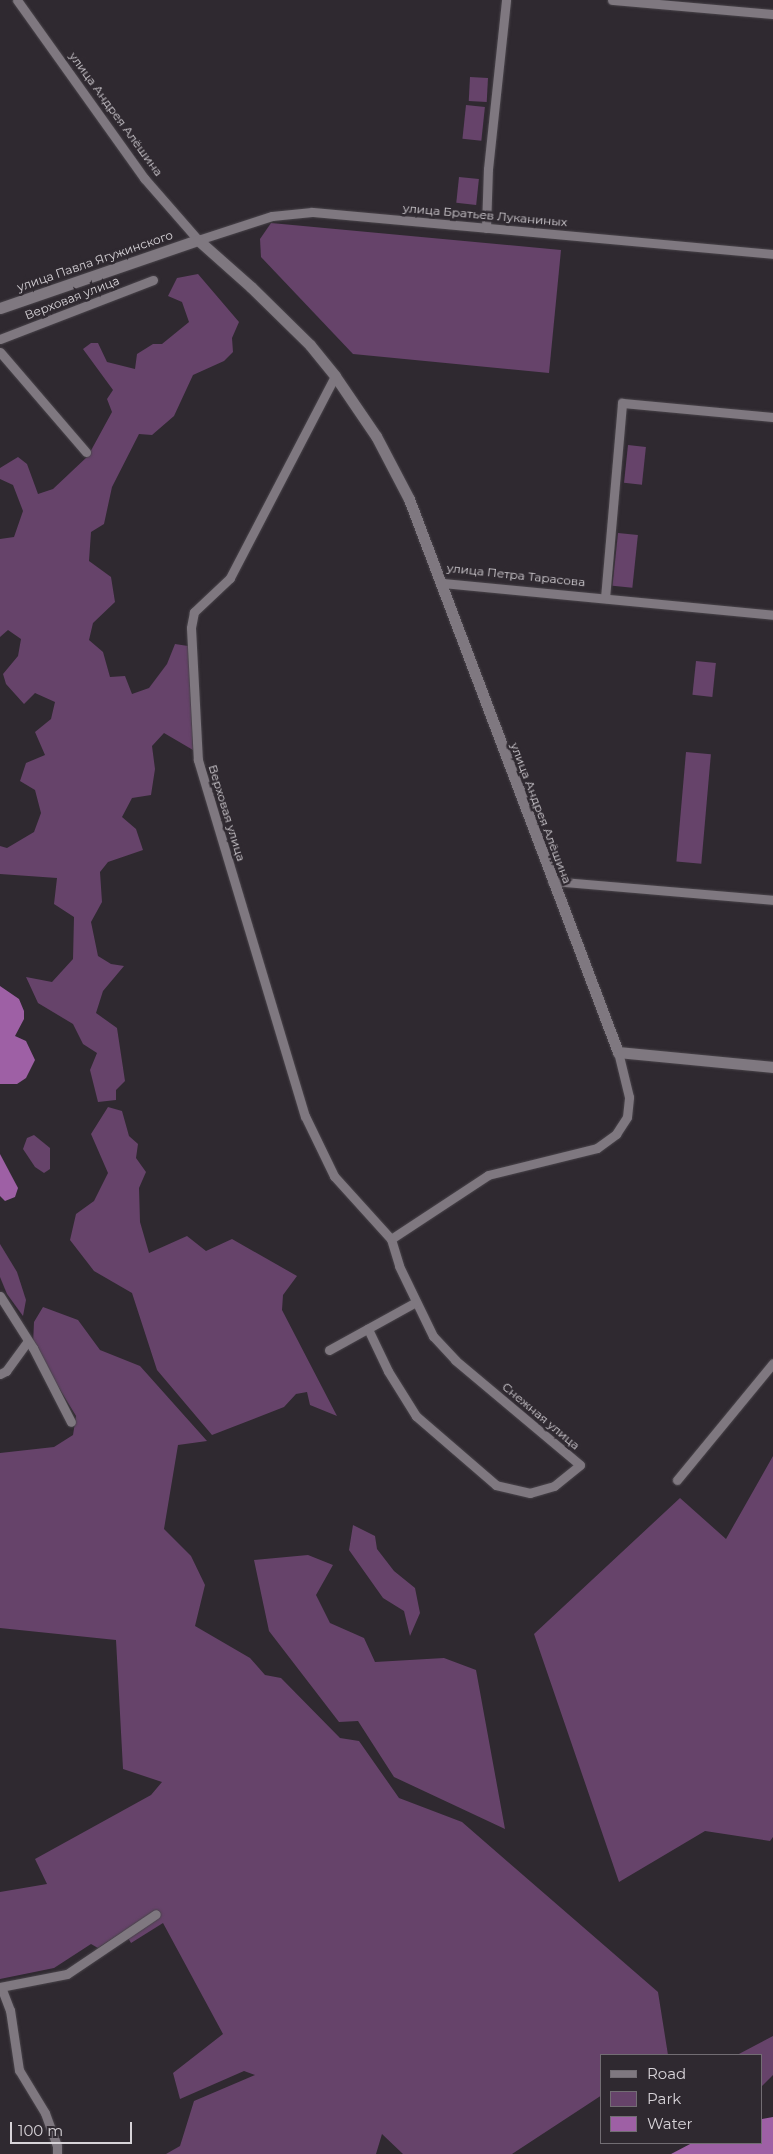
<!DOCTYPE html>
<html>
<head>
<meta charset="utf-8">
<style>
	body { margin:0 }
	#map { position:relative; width:773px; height:2154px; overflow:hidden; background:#2f2930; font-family:Montserrat,sans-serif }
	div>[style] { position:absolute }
	.green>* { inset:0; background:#66436a; transform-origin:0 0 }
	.water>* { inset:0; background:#9e60a5 }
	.roads { filter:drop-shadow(0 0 1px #49444a) drop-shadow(0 0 1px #49444a) }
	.minor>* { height:9px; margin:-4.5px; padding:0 4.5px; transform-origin:4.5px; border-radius:4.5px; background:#7f7880 }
	.tertiary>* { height:11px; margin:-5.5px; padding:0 5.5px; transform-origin:5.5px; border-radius:5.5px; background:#7f7880 }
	span { translate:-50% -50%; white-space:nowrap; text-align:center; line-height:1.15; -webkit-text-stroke:5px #2f2930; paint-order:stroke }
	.street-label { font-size:12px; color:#d7d3d8 }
	.legend { position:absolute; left:600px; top:2054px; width:162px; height:90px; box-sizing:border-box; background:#2f2930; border:1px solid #726d73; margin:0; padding:6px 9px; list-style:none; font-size:15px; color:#d7d3d8 }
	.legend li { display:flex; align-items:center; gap:10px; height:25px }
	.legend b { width:25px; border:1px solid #726d73 }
	.scale { position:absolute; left:10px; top:2122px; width:122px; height:22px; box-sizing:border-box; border:2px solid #d7d3d8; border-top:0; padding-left:6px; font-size:15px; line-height:18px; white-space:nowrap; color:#d7d3d8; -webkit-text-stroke:4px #2f2930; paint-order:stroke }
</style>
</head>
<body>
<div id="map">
	<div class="green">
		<i style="left:470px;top:77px;width:18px;height:24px;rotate:3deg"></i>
		<i style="left:466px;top:105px;width:19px;height:34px;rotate:6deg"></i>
		<i style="left:459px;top:177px;width:20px;height:26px;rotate:6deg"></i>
		<i style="clip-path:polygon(271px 223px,561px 250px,549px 373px,353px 354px,261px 257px,260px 239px)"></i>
		<i style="clip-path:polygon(198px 274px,239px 322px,232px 338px,233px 352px,224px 361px,193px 375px,174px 416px,152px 435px,139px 434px,112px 487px,104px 524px,91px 532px,89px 561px,111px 577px,115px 602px,93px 623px,89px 640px,103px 652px,110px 677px,125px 676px,132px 694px,149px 688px,167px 664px,175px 644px,188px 646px,193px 750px,164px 733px,152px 746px,155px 769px,151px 795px,132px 798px,122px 817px,136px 829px,143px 850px,108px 862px,100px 872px,102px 902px,91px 922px,98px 956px,111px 964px,124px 966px,103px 991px,96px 1013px,117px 1028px,125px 1081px,116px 1090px,116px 1100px,98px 1102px,90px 1070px,97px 1053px,83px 1044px,73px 1024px,38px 1003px,26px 977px,52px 982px,73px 959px,74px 917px,54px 904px,57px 878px,0 874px,0 846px,7px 848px,34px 832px,41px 813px,35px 790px,20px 781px,26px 763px,45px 755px,35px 732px,51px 719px,55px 702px,35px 693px,24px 704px,6px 684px,3px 674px,18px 656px,21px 639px,8px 630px,0 637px,0 539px,14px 537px,23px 511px,13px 485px,0 479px,0 468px,18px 457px,27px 464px,38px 494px,53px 489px,88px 456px,112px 412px,107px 399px,113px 390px,83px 349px,91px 343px,98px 343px,107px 362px,135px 369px,137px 354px,153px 344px,162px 344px,189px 322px,182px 302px,168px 296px,177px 278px)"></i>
		<i style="left:628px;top:445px;width:18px;height:38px;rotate:6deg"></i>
		<i style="left:618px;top:533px;width:20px;height:53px;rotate:6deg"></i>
		<i style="left:696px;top:661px;width:20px;height:34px;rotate:6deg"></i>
		<i style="left:686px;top:752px;width:25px;height:110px;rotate:5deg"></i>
		<i style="clip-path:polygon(108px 1107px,122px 1111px,129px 1136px,138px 1144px,136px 1158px,146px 1172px,139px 1188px,140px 1222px,149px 1253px,187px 1236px,206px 1251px,232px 1239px,297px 1276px,283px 1295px,282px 1310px,337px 1416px,310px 1405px,307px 1392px,296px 1394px,284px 1407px,212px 1435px,157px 1370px,132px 1293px,94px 1271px,70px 1240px,76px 1214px,94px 1201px,108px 1173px,91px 1134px)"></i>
		<i style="clip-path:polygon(34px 1135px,50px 1148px,50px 1169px,44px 1173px,35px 1167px,23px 1149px,27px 1138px)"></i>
		<i style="clip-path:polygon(0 1244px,17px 1272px,26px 1300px,23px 1316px,7px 1294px,0 1277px)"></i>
		<i style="clip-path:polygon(43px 1307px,78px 1320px,100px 1350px,140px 1366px,207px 1441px,178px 1445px,164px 1529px,191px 1556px,205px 1585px,195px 1626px,250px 1658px,265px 1675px,281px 1678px,340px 1738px,359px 1741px,399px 1798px,462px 1822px,658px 1992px,668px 2055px,602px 2055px,602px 2095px,512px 2154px,403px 2154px,382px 2134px,376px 2154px,166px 2154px,180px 2146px,194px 2101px,255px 2075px,244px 2071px,180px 2099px,173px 2073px,223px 2034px,163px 1923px,131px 1943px,124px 1931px,98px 1948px,91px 1944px,54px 1968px,0 1979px,0 1892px,47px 1884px,35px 1859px,151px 1795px,162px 1782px,123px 1769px,116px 1640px,0 1628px,0 1453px,54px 1447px,73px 1435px,76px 1416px,33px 1345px,34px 1322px)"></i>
		<i style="clip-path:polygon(773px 1456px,773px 1837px,770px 1841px,705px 1831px,619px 1882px,534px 1634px,680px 1498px,726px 1539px)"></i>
		<i style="clip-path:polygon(353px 1525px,375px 1536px,377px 1549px,394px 1571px,415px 1588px,420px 1613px,410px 1636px,404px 1611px,383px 1598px,349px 1550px)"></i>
		<i style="clip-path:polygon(308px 1555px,333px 1565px,316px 1595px,330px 1623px,364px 1638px,375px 1662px,444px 1658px,476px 1670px,505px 1829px,394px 1777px,358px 1721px,339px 1722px,269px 1631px,254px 1560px)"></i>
		<i style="clip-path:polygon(773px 2036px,773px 2075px,762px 2086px,762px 2055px,737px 2055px)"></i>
	</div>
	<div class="water">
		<i style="clip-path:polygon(0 986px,19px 999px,24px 1011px,24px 1019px,15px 1036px,26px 1041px,35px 1060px,26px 1078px,17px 1084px,0 1084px)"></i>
		<i style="clip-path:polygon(0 1154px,18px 1188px,15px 1197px,5px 1201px,0 1196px)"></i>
		<i style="clip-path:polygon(773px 2117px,773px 2154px,671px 2154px,692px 2143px,762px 2143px,762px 2119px)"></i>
	</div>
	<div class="roads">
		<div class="minor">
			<i style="left:17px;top:0;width:219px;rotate:54.5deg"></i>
			<i style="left:144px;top:178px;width:82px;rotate:48.9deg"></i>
			<i style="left:198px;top:240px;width:78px;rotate:-18deg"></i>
			<i style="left:272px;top:216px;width:40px;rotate:-5.7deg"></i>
			<i style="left:312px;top:212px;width:463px;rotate:5.2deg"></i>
			<i style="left:612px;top:0;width:162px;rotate:5deg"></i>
			<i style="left:486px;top:228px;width:59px;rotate:-88.1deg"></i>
			<i style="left:488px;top:169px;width:170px;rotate:-83.9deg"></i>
			<i style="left:0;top:339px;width:164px;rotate:-21.1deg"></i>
			<i style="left:0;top:352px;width:132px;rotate:49.3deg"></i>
			<i style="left:335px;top:376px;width:228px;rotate:117.5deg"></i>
			<i style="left:230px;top:578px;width:50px;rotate:136.6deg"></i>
			<i style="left:194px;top:612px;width:16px;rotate:101deg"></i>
			<i style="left:191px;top:628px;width:132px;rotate:87deg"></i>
			<i style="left:198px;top:760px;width:372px;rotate:73.3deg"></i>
			<i style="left:305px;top:1116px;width:67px;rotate:64.2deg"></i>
			<i style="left:334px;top:1176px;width:85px;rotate:47.9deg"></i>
			<i style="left:391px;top:1239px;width:28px;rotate:73deg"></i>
			<i style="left:399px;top:1266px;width:78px;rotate:64.1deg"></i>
			<i style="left:433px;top:1336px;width:33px;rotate:47deg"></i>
			<i style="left:455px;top:1360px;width:163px;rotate:40deg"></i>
			<i style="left:580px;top:1465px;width:33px;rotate:141deg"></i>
			<i style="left:554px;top:1486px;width:25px;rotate:164deg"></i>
			<i style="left:530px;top:1493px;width:35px;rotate:-167deg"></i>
			<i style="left:496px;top:1485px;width:106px;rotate:-139.2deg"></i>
			<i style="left:416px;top:1416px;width:53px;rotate:-121.9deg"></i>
			<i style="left:388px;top:1371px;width:47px;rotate:-115.5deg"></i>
			<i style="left:442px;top:583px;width:333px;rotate:5.5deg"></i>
			<i style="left:605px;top:598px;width:196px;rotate:-85deg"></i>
			<i style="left:622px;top:403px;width:152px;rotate:5.3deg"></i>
			<i style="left:552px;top:881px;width:222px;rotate:4.9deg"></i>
			<i style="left:391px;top:1239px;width:116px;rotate:-33.4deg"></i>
			<i style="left:488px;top:1175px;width:112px;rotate:-13.9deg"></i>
			<i style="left:597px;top:1148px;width:24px;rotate:-36deg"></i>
			<i style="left:616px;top:1134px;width:20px;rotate:-57deg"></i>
			<i style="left:627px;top:1117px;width:20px;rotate:-84deg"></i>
			<i style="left:629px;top:1097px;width:46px;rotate:-103.7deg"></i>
			<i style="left:0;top:1296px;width:62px;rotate:57.6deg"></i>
			<i style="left:33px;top:1348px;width:83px;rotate:62.8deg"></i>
			<i style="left:329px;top:1350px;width:99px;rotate:-28.9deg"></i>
			<i style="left:0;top:1374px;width:7px;rotate:-27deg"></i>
			<i style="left:6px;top:1371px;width:37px;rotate:-54deg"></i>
			<i style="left:677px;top:1480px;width:151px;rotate:-50.6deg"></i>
			<i style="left:0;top:1987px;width:68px;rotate:-11deg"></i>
			<i style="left:67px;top:1974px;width:107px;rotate:-34deg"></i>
			<i style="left:1px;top:1987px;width:25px;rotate:69deg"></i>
			<i style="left:10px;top:2010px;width:61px;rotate:81.5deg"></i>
			<i style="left:19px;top:2070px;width:50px;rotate:58.8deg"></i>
			<i style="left:45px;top:2113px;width:35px;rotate:70deg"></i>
			<i style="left:57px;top:2146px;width:8px;rotate:90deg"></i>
		</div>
		<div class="tertiary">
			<i style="left:0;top:308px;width:209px;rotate:-19deg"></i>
			<i style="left:198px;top:240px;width:71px;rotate:41.6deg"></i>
			<i style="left:251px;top:287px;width:83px;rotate:44.5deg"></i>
			<i style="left:310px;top:345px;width:40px;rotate:51deg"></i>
			<i style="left:335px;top:376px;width:73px;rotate:55.7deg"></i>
			<i style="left:376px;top:436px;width:71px;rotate:62.4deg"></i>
			<i style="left:409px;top:499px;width:591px;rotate:69.3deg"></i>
			<i style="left:618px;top:1052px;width:156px;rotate:5.5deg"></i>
		</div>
	</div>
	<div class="street-label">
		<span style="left:116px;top:114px;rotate:54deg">улица Андрея Алёшина</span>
		<span style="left:485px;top:215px;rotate:5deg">улица Братьев Луканиных</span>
		<span style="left:95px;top:261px;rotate:-19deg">улица Павла Ягужинского</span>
		<span style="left:72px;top:298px;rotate:-21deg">Верховая улица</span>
		<span style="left:516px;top:575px;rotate:6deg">улица Петра Тарасова</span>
		<span style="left:227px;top:813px;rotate:73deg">Верховая улица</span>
		<span style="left:541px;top:813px;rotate:69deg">улица Андрея Алёшина</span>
		<span style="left:541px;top:1416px;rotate:40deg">Снежная улица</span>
	</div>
	<ul class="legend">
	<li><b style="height:6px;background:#7f7880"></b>Road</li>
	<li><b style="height:14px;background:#66436a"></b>Park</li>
	<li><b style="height:14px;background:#9e60a5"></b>Water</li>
	</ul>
	<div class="scale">100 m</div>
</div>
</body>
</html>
